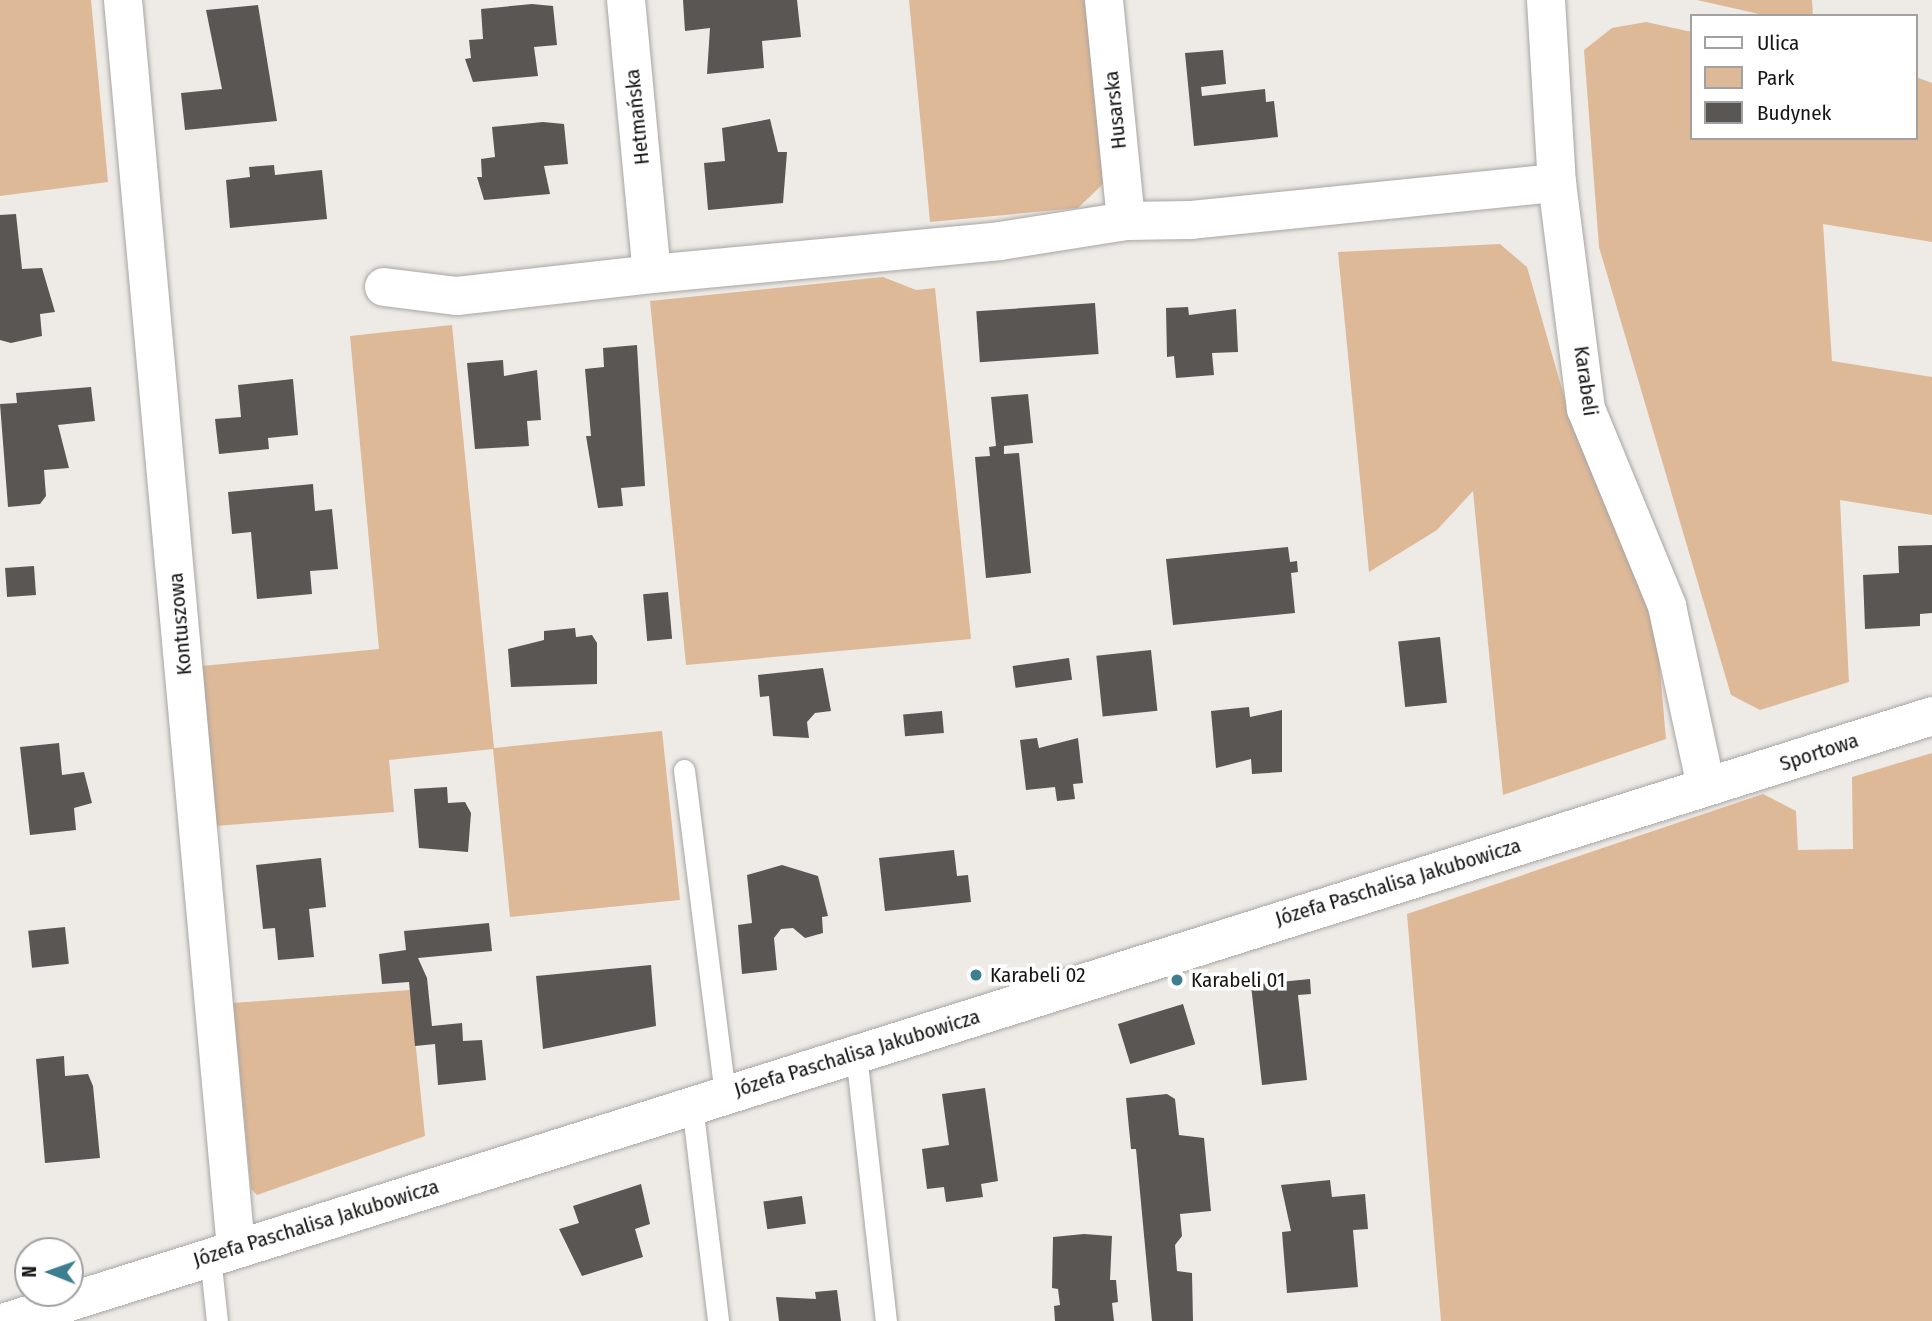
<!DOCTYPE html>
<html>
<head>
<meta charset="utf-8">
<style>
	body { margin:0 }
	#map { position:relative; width:1932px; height:1321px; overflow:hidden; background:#eeeae6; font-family:"Fira Sans Condensed",sans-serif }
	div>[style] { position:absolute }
	.green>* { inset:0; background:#ddb998 }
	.building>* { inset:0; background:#595653; transform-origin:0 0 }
	.roads { filter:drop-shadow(0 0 2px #a9a5a2) drop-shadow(0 0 2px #a9a5a2) }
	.service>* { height:21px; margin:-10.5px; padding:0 10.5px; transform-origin:10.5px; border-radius:10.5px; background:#fff }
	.minor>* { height:38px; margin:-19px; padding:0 19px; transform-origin:19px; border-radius:19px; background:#fff }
	.tertiary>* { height:38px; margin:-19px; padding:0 19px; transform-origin:19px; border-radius:19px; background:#fff }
	.dots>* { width:19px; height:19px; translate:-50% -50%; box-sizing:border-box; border:4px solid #fff; border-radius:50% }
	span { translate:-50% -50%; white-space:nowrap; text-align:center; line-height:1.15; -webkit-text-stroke:7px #fff; paint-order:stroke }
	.street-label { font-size:21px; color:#161514 }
	.poi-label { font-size:21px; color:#161514 }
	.left { translate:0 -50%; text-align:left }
	.legend { position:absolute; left:1690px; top:14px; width:228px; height:126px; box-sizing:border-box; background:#fff; border:2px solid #a2a1a1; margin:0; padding:9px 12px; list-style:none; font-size:21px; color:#161514 }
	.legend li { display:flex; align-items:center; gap:14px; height:35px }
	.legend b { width:35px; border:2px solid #a2a1a1 }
	.north { position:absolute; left:14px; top:1237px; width:70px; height:70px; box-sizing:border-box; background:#fff; border:2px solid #a2a1a1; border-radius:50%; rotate:271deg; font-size:19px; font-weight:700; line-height:28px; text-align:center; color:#161514 }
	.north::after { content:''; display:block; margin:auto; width:24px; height:32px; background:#3d7f91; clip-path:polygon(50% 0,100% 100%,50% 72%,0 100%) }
</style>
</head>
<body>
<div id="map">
	<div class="green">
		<i style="clip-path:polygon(0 0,91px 0,108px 182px,0 196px)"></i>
		<i style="clip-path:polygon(909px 0,1085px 0,1104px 183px,1078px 208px,930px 222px)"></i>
		<i style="clip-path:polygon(1697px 0,1812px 0,1813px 16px,1768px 16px)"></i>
		<i style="clip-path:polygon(1646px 22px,1692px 32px,1692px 138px,1916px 138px,1916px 77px,1932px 83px,1932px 242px,1823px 224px,1832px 361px,1932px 377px,1932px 515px,1840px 500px,1849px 682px,1760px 710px,1731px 695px,1599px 247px,1584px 50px,1612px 28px)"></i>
		<i style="clip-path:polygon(1500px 244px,1527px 267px,1572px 424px,1656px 625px,1666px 739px,1503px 795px,1473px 491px,1437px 530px,1369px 572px,1338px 252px)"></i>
		<i style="clip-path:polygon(883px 277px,916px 290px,935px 288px,971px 639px,686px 665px,650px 301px)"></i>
		<i style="clip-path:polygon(452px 325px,494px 748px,662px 731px,680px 900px,510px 917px,493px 749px,389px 760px,394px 812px,216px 826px,202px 666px,379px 649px,350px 336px)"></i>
		<i style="clip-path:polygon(1932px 753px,1932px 1321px,1441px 1321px,1407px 914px,1763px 794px,1796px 811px,1798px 850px,1853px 849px,1852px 777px)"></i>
		<i style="clip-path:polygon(410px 990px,425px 1136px,257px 1195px,251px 1189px,233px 1003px)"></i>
	</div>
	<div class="building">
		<i style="clip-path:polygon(683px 0,797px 0,801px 37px,762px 41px,764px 68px,707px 74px,710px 28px,685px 31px)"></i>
		<i style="clip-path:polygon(532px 4px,553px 6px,557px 45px,534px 47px,538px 76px,473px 82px,465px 59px,471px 58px,469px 40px,483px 39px,481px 9px)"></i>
		<i style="clip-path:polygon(258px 5px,277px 121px,185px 130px,181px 93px,222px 89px,206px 10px)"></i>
		<i style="clip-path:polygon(1223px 50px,1226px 84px,1201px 87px,1202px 96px,1265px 89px,1266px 102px,1274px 101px,1278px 137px,1194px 146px,1185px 53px)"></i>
		<i style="clip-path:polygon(770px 119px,778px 152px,787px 152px,783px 203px,708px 210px,704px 163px,725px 161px,722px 128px)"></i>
		<i style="clip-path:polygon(543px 122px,564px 124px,568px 164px,544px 166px,550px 194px,484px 200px,477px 177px,482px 177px,481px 159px,495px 157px,492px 127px)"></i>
		<i style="clip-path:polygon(274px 165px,275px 175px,322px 170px,327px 219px,230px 228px,226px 180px,250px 177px,249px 167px)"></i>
		<i style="clip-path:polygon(16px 214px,22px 269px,42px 268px,55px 312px,40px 314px,42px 336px,11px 343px,0 340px,0 215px)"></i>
		<i style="left:1095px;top:303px;width:51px;height:119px;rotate:86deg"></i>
		<i style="clip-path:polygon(1188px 307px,1189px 315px,1236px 309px,1238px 352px,1212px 353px,1214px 375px,1176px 378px,1174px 356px,1167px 357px,1166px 308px)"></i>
		<i style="clip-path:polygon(637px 345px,645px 486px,621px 488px,623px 506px,598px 508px,586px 436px,591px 436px,585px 369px,604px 367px,603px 348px)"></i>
		<i style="clip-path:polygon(503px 360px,504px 376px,537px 370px,541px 420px,527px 421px,529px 446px,475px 449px,467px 363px)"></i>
		<i style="clip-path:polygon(293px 379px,298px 435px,268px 438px,269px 449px,219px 454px,215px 419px,241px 417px,238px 385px)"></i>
		<i style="clip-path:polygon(91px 387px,95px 421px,58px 425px,69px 468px,44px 470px,46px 496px,40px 504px,8px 507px,0 404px,17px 403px,16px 393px)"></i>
		<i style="clip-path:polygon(1028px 394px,1033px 443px,1004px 446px,1004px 454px,1019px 453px,1031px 573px,986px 578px,975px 457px,990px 456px,989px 447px,996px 446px,991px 397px)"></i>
		<i style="clip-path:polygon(313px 484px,315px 511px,332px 509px,338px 569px,310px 571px,312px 594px,257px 599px,251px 532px,232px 534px,228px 492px)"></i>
		<i style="clip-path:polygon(1932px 545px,1932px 613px,1920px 614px,1920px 626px,1865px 629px,1863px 575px,1899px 573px,1898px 546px)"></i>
		<i style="clip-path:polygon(1288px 547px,1290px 562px,1297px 561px,1298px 572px,1291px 573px,1295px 613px,1173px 625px,1166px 559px)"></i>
		<i style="left:34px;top:566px;width:29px;height:29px;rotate:86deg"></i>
		<i style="left:668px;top:592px;width:47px;height:25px;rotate:85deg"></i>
		<i style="clip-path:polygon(575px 628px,576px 637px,592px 635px,597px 643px,597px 684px,511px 687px,508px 649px,544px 640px,544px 631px)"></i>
		<i style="left:1440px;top:637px;width:66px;height:42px;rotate:84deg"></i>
		<i style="left:1151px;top:650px;width:61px;height:55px;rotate:84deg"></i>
		<i style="left:1069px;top:658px;width:22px;height:57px;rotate:82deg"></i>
		<i style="clip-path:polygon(823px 668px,831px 711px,815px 713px,807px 722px,809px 738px,773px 736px,769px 696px,760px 697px,758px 675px)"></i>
		<i style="clip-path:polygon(1249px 707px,1250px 717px,1282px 710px,1282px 772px,1252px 774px,1251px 759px,1216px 768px,1211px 711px)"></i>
		<i style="left:942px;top:711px;width:22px;height:39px;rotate:85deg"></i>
		<i style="clip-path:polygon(1037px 738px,1039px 748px,1078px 738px,1083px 783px,1073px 784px,1075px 799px,1057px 801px,1055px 787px,1026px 790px,1020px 740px)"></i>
		<i style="clip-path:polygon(59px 743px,62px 775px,84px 772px,92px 803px,74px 808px,76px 830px,30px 835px,20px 747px)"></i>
		<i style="clip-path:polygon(447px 787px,448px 803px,465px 802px,471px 813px,468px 852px,419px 848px,414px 789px)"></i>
		<i style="clip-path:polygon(954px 850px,957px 876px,968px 875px,971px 902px,885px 911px,879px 858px)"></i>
		<i style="clip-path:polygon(321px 858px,326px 907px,309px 909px,314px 957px,278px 960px,275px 928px,263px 929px,256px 865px)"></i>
		<i style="clip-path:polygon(782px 865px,818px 876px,828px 916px,822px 917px,823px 933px,805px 938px,793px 928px,781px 929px,774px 938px,777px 970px,742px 974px,738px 925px,752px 923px,747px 875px)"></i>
		<i style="clip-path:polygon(489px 923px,492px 951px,418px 958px,427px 978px,432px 1026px,462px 1023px,463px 1041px,482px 1040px,486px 1080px,438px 1085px,435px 1044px,415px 1046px,409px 982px,382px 984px,379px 954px,406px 950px,404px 931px)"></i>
		<i style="left:65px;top:927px;width:37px;height:37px;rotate:84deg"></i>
		<i style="clip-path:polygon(651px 965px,656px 1026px,543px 1049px,536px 976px)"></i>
		<i style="clip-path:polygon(1310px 979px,1311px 994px,1298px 995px,1307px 1080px,1262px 1085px,1251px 985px)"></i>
		<i style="left:1183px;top:1004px;width:42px;height:68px;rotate:73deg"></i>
		<i style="clip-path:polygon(64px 1056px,65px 1076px,88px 1074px,93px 1086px,100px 1158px,45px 1163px,36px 1059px)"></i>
		<i style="clip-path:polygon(985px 1088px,998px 1181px,981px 1184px,983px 1197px,946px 1202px,944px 1187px,927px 1189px,922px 1149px,949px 1145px,942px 1094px)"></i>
		<i style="clip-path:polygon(1167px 1094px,1175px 1099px,1179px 1135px,1204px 1138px,1211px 1211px,1180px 1214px,1182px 1236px,1175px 1245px,1177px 1271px,1192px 1273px,1193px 1321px,1152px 1321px,1136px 1149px,1131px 1149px,1126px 1098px)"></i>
		<i style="clip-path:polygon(1330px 1180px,1332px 1197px,1365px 1194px,1368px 1229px,1353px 1230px,1358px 1287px,1287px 1293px,1282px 1232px,1291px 1231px,1281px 1185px)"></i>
		<i style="clip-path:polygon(641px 1184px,650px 1224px,635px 1229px,643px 1257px,582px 1276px,559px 1229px,579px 1223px,573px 1206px)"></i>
		<i style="left:802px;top:1196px;width:28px;height:39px;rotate:82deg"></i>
		<i style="clip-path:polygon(1084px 1234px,1112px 1236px,1110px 1280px,1116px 1280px,1118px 1302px,1112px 1303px,1114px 1321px,1055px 1321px,1054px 1306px,1060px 1305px,1058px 1289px,1052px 1288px,1053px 1237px)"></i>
		<i style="clip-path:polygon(837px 1290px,841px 1321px,779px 1321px,776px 1297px,816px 1299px,815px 1292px)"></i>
	</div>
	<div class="roads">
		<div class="service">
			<i style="left:684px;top:770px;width:328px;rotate:82.8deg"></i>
			<i style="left:856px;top:1054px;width:269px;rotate:83.6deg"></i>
			<i style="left:692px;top:1105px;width:218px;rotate:83.1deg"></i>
			<i style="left:210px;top:1256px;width:65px;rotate:83.9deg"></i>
		</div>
		<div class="minor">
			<i style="left:123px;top:0;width:1253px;rotate:84.83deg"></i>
			<i style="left:626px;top:0;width:275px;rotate:84.6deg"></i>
			<i style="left:652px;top:274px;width:350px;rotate:-5.4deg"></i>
			<i style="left:1000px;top:241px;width:128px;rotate:-9deg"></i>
			<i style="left:1126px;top:221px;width:65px;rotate:-0.9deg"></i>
			<i style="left:1191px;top:220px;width:368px;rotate:-5.8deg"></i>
			<i style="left:1104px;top:0;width:222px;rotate:84.3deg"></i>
			<i style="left:1546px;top:0;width:183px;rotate:86.6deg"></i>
			<i style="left:1557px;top:183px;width:228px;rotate:82.7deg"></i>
			<i style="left:1586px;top:409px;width:213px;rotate:67.6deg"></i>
			<i style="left:1667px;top:606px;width:184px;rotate:77.8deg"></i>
			<i style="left:384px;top:287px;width:74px;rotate:7deg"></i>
			<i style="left:457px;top:296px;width:196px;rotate:-6.4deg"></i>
		</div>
		<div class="tertiary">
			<i style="left:9px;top:1321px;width:2016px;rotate:-17.46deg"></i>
		</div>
	</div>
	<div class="dots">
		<i style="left:976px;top:975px;background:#3d7f91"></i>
		<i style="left:1177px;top:980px;background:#3d7f91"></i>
	</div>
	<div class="street-label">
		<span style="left:1115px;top:110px;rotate:-96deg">Husarska</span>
		<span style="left:637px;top:117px;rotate:-96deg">Hetmańska</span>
		<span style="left:1586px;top:381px;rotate:82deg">Karabeli</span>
		<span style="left:180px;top:624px;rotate:-95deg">Kontuszowa</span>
		<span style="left:1819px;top:752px;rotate:-18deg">Sportowa</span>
		<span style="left:1398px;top:882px;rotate:-17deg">Józefa Paschalisa Jakubowicza</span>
		<span style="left:857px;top:1053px;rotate:-17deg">Józefa Paschalisa Jakubowicza</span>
		<span style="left:316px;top:1223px;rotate:-17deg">Józefa Paschalisa Jakubowicza</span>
	</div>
	<div class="poi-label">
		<span class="left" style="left:990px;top:975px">Karabeli 02</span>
		<span class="left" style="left:1191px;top:980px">Karabeli 01</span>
	</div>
	<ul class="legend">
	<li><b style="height:9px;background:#fff"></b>Ulica</li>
	<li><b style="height:19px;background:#ddb998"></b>Park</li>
	<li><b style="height:19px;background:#595653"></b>Budynek</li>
	</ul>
	<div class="north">N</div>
</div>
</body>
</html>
